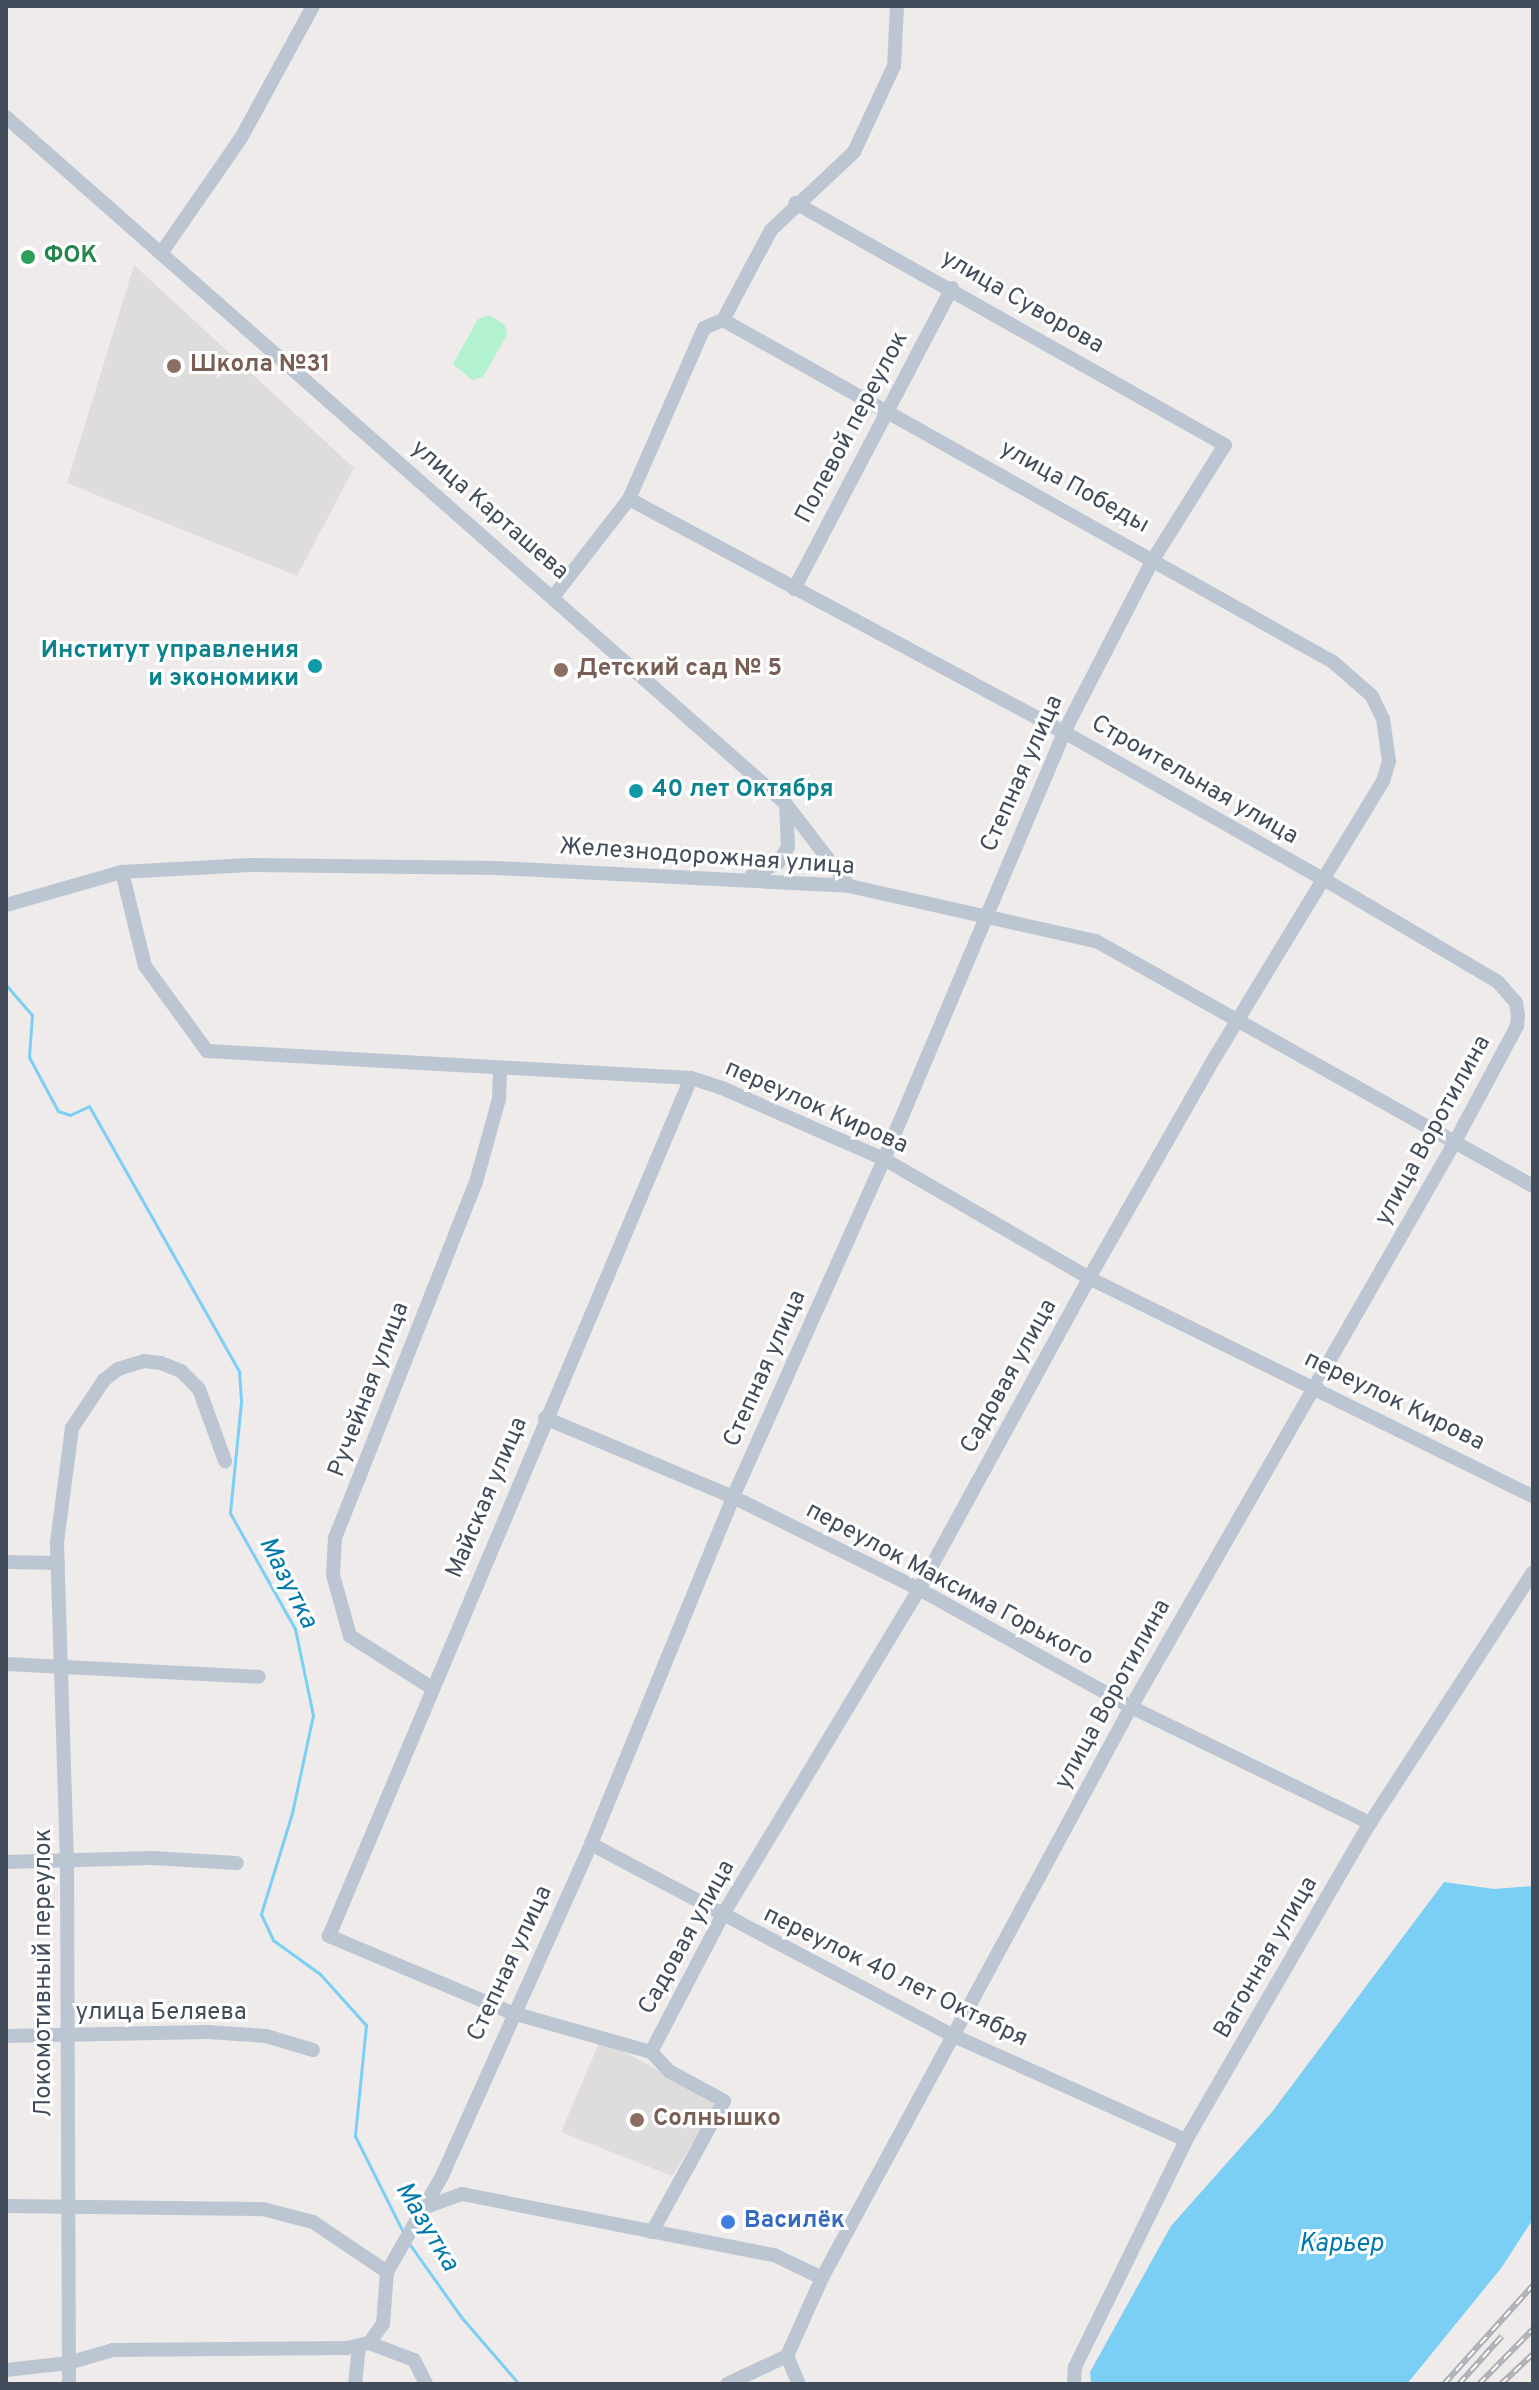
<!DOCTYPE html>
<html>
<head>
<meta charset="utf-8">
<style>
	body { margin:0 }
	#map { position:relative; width:1539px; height:2390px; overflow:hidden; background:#eeebea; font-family:Overpass,sans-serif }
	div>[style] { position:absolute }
	.education>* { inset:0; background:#dfdcdc }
	.green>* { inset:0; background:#b3f2d1 }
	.water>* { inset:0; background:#7bcff4 }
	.stream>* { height:3px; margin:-1.5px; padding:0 1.5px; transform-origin:1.5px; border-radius:1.5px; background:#7bcff4 }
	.minor>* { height:14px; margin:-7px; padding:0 7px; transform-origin:7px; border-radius:7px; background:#bcc6d3 }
	.rail>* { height:6px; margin-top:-3px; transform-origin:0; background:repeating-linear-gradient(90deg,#fff 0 9px,#acafb6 0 18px); box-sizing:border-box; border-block:2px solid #acafb6 }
	.dots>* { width:22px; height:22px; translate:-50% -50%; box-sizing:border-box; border:4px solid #fff; border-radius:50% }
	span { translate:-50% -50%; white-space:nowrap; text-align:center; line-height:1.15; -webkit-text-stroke:6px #fff; paint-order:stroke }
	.leisure-label { font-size:24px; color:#27864d; font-weight:700 }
	.left { translate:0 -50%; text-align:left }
	.street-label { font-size:24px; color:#424c5a }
	.education-label { font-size:24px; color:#785e54; font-weight:700 }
	.culture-label { font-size:24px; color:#0d838f; font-weight:700 }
	.right { translate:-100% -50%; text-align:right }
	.shop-label { font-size:24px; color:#366cbe; font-weight:700 }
	.water-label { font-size:26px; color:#0079af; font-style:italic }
	.frame { position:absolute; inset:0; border:8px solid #424c5a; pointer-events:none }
</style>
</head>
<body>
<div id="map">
	<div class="education">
		<i style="clip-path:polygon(134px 265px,354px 468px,297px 576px,67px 483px)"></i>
		<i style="clip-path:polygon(599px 2043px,608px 2043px,711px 2099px,715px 2108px,672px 2176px,561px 2132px)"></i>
	</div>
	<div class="green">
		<i style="clip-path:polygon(489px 315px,505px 325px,507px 335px,483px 377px,472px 380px,453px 364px,478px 319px)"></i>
	</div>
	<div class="water">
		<i style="clip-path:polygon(1444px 1882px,1494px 1889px,1533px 1886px,1533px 2219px,1502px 2267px,1407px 2384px,1091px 2384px,1090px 2372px,1171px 2226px,1272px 2112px)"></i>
	</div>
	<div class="stream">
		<i style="left:6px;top:985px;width:40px;rotate:49deg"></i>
		<i style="left:32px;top:1015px;width:42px;rotate:94.1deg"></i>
		<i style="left:29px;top:1057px;width:61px;rotate:61.8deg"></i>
		<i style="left:58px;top:1111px;width:13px;rotate:18deg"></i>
		<i style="left:70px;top:1115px;width:21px;rotate:-25deg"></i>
		<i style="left:89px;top:1106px;width:305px;rotate:60.5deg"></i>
		<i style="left:239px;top:1371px;width:31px;rotate:86deg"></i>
		<i style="left:241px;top:1402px;width:112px;rotate:95.7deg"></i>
		<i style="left:230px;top:1513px;width:133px;rotate:60.7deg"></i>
		<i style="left:295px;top:1629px;width:88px;rotate:78.2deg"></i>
		<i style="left:313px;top:1715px;width:100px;rotate:102.1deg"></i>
		<i style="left:292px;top:1813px;width:106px;rotate:107.1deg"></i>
		<i style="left:261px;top:1914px;width:29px;rotate:65deg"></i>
		<i style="left:273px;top:1940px;width:58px;rotate:35.9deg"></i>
		<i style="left:320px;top:1974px;width:69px;rotate:48deg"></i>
		<i style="left:366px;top:2025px;width:112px;rotate:95.7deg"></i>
		<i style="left:355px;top:2136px;width:107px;rotate:63.4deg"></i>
		<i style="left:408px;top:2242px;width:93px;rotate:54.6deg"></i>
		<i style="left:462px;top:2318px;width:87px;rotate:49.2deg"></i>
	</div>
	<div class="minor">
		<i style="left:6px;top:117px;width:1039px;rotate:41.37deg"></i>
		<i style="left:786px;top:804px;width:43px;rotate:87.3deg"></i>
		<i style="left:788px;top:847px;width:19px;rotate:122deg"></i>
		<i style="left:778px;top:863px;width:30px;rotate:154deg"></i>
		<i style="left:162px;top:252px;width:139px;rotate:-55.3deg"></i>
		<i style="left:241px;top:138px;width:150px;rotate:-61.4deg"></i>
		<i style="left:629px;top:499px;width:493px;rotate:28.2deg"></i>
		<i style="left:1064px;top:732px;width:300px;rotate:29.6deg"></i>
		<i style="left:1325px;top:880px;width:201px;rotate:30.5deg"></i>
		<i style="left:1498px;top:982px;width:28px;rotate:49deg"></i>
		<i style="left:1516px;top:1003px;width:12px;rotate:81deg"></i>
		<i style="left:1518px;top:1015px;width:11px;rotate:95deg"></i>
		<i style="left:1517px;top:1026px;width:129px;rotate:118.2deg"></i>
		<i style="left:1456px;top:1140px;width:654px;rotate:119.82deg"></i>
		<i style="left:1131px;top:1707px;width:649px;rotate:118.42deg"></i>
		<i style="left:822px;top:2278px;width:85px;rotate:114.2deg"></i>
		<i style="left:787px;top:2356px;width:66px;rotate:155deg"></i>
		<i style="left:794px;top:589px;width:340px;rotate:-62.3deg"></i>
		<i style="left:553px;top:597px;width:124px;rotate:-52.2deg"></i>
		<i style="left:629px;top:499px;width:187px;rotate:-66.3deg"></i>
		<i style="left:704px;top:328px;width:21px;rotate:-23deg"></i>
		<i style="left:723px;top:320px;width:102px;rotate:-61.9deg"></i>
		<i style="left:771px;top:230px;width:114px;rotate:-43.2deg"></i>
		<i style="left:854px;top:152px;width:95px;rotate:-65.1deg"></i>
		<i style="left:894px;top:66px;width:60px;rotate:-87.1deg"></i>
		<i style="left:786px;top:804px;width:103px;rotate:52.5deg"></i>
		<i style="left:122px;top:872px;width:97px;rotate:76.3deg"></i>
		<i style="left:145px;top:966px;width:105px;rotate:53.9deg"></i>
		<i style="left:207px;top:1051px;width:485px;rotate:3.2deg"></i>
		<i style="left:691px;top:1078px;width:33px;rotate:18deg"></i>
		<i style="left:722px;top:1088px;width:177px;rotate:23.7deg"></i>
		<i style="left:884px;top:1159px;width:237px;rotate:30.1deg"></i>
		<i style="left:1089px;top:1278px;width:495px;rotate:26.2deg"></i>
		<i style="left:6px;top:905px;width:121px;rotate:-15.9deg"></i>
		<i style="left:122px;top:872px;width:128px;rotate:-3.1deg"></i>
		<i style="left:250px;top:865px;width:246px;rotate:0.7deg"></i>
		<i style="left:496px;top:868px;width:353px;rotate:2.9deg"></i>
		<i style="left:849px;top:886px;width:253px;rotate:12.6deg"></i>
		<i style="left:1096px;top:941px;width:501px;rotate:29.28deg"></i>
		<i style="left:545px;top:1418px;width:204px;rotate:22.8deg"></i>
		<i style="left:733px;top:1497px;width:208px;rotate:26.3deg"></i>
		<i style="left:919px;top:1589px;width:243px;rotate:29.1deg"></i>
		<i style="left:1131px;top:1707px;width:266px;rotate:25.9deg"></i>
		<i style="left:6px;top:1562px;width:52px;rotate:1.1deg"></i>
		<i style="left:6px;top:1664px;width:253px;rotate:2.9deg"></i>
		<i style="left:432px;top:1688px;width:97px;rotate:-147.6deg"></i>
		<i style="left:350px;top:1636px;width:63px;rotate:-105.6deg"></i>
		<i style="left:333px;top:1575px;width:37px;rotate:-87deg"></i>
		<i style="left:335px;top:1538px;width:383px;rotate:-68.4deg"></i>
		<i style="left:476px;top:1182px;width:86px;rotate:-74.5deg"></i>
		<i style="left:499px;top:1099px;width:30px;rotate:-88deg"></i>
		<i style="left:591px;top:1844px;width:408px;rotate:27.9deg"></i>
		<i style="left:952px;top:2035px;width:256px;rotate:24.2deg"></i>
		<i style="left:6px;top:1862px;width:146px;rotate:-1.6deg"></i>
		<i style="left:152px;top:1858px;width:85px;rotate:3.4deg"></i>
		<i style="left:6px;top:2036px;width:202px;rotate:-1.1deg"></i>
		<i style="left:208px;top:2032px;width:58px;rotate:3.9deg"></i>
		<i style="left:266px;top:2036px;width:49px;rotate:16.6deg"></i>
		<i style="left:651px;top:2052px;width:153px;rotate:-62.4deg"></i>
		<i style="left:722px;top:1916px;width:382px;rotate:-58.9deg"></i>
		<i style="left:919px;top:1589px;width:354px;rotate:-61.3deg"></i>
		<i style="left:1089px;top:1278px;width:258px;rotate:-60.3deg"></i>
		<i style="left:1217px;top:1054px;width:320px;rotate:-58.7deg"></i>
		<i style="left:1383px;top:781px;width:21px;rotate:-73deg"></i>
		<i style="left:1389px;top:761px;width:42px;rotate:-98.1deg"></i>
		<i style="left:1383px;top:719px;width:25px;rotate:-116deg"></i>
		<i style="left:1372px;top:696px;width:52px;rotate:-138.9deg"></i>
		<i style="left:1333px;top:662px;width:699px;rotate:-150.72deg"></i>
		<i style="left:6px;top:2206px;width:257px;rotate:0.7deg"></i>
		<i style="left:263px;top:2209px;width:52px;rotate:14.6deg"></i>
		<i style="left:313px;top:2222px;width:89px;rotate:34deg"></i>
		<i style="left:426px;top:2207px;width:38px;rotate:-20deg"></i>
		<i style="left:462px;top:2194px;width:318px;rotate:11.1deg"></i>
		<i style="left:774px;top:2255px;width:53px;rotate:25.6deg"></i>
		<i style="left:652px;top:2232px;width:149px;rotate:-61.2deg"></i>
		<i style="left:724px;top:2101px;width:63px;rotate:-151.4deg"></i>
		<i style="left:669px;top:2071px;width:26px;rotate:-133deg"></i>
		<i style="left:651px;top:2052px;width:144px;rotate:-164.3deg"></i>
		<i style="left:512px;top:2013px;width:199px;rotate:-157.2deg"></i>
		<i style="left:329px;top:1936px;width:931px;rotate:-67.12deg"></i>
		<i style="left:369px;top:2343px;width:48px;rotate:20.7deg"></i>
		<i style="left:414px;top:2360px;width:27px;rotate:63deg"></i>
		<i style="left:787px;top:2356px;width:30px;rotate:67deg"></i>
		<i style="left:6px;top:2370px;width:62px;rotate:-6.4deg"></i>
		<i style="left:68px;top:2363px;width:47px;rotate:-16.1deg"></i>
		<i style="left:113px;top:2350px;width:234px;rotate:-0.5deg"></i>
		<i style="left:347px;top:2348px;width:23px;rotate:-13deg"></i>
		<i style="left:369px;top:2343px;width:24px;rotate:-54deg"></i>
		<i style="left:383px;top:2324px;width:52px;rotate:-85.6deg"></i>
		<i style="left:387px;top:2272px;width:111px;rotate:-60.2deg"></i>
		<i style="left:442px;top:2176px;width:364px;rotate:-65.8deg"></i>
		<i style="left:591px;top:1844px;width:375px;rotate:-67.7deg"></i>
		<i style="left:733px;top:1497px;width:370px;rotate:-65.9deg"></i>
		<i style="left:884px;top:1159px;width:463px;rotate:-67.1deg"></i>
		<i style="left:1064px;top:732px;width:196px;rotate:-62.7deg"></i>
		<i style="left:1154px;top:558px;width:133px;rotate:-57.9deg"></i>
		<i style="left:1225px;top:445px;width:493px;rotate:-150.6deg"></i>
		<i style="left:69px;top:2384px;width:522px;rotate:-90.22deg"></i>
		<i style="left:67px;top:1862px;width:320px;rotate:-91.8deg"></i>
		<i style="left:57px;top:1542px;width:115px;rotate:-82.5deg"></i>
		<i style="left:72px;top:1428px;width:58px;rotate:-56.3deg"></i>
		<i style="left:104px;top:1380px;width:18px;rotate:-38deg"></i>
		<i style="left:118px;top:1369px;width:27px;rotate:-17deg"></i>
		<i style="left:144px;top:1361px;width:17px;rotate:7deg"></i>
		<i style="left:161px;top:1363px;width:22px;rotate:22deg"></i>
		<i style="left:181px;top:1371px;width:25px;rotate:45deg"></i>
		<i style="left:199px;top:1389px;width:77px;rotate:70.1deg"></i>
		<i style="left:355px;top:2384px;width:39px;rotate:-84deg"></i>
		<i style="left:1074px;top:2384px;width:17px;rotate:-87deg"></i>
		<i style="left:1075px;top:2367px;width:253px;rotate:-63.9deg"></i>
		<i style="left:1186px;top:2140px;width:367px;rotate:-59.9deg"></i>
		<i style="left:1370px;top:1823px;width:299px;rotate:-57deg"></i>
	</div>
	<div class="rail">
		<i style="left:1444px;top:2384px;width:133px;rotate:-48deg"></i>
		<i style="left:1459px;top:2384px;width:64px;rotate:-48.1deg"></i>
		<i style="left:1479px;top:2384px;width:77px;rotate:-45.5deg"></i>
		<i style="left:1501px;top:2384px;width:44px;rotate:-43.2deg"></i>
	</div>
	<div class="dots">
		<i style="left:28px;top:257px;background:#2e9e5b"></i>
		<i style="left:174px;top:366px;background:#8d6e63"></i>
		<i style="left:315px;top:666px;background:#0f9aa8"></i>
		<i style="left:561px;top:670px;background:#8d6e63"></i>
		<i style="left:636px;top:791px;background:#0f9aa8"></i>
		<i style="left:637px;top:2120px;background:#8d6e63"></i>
		<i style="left:728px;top:2222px;background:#3f7fe0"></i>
	</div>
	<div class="leisure-label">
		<span class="left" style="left:44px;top:257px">ФОК</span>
	</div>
	<div class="street-label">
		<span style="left:1022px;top:303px;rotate:30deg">улица Суворова</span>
		<span style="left:853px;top:428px;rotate:-62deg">Полевой переулок</span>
		<span style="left:1074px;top:488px;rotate:29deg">улица Победы</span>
		<span style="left:489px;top:511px;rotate:41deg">улица Карташева</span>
		<span style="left:1023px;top:774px;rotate:-66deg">Степная улица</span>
		<span style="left:1194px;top:781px;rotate:30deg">Строительная улица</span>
		<span style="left:707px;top:858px;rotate:4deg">Железнодорожная улица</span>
		<span style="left:816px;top:1108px;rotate:24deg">переулок Кирова</span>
		<span style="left:1434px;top:1131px;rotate:-61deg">улица Воротилина</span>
		<span style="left:766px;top:1369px;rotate:-66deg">Степная улица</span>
		<span style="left:1010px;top:1377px;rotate:-61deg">Садовая улица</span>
		<span style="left:370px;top:1390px;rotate:-69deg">Ручейная улица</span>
		<span style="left:1394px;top:1402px;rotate:26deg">переулок Кирова</span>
		<span style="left:488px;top:1498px;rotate:-67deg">Майская улица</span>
		<span style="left:949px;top:1585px;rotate:28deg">переулок Максима Горького</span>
		<span style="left:1114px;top:1695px;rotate:-61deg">улица Воротилина</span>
		<span style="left:688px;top:1938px;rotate:-61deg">Садовая улица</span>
		<span style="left:1267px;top:1958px;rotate:-60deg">Вагонная улица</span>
		<span style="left:511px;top:1964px;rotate:-65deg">Степная улица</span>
		<span style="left:45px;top:1973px;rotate:-90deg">Локомотивный переулок</span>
		<span style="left:895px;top:1978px;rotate:26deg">переулок 40 лет Октября</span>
		<span style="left:161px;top:2014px">улица Беляева</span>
	</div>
	<div class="education-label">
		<span class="left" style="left:190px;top:366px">Школа №31</span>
		<span class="left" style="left:577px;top:670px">Детский сад № 5</span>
		<span class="left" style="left:653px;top:2120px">Солнышко</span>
	</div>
	<div class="culture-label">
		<span class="right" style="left:299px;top:666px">Институт управления<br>и экономики</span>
		<span class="left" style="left:652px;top:791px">40 лет Октября</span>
	</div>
	<div class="shop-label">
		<span class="left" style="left:744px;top:2222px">Василёк</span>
	</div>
	<div class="water-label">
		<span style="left:287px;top:1583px;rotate:63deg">Мазутка</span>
		<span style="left:426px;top:2227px;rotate:59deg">Мазутка</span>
		<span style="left:1341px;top:2245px">Карьер</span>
	</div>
	<div class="frame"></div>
</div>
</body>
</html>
